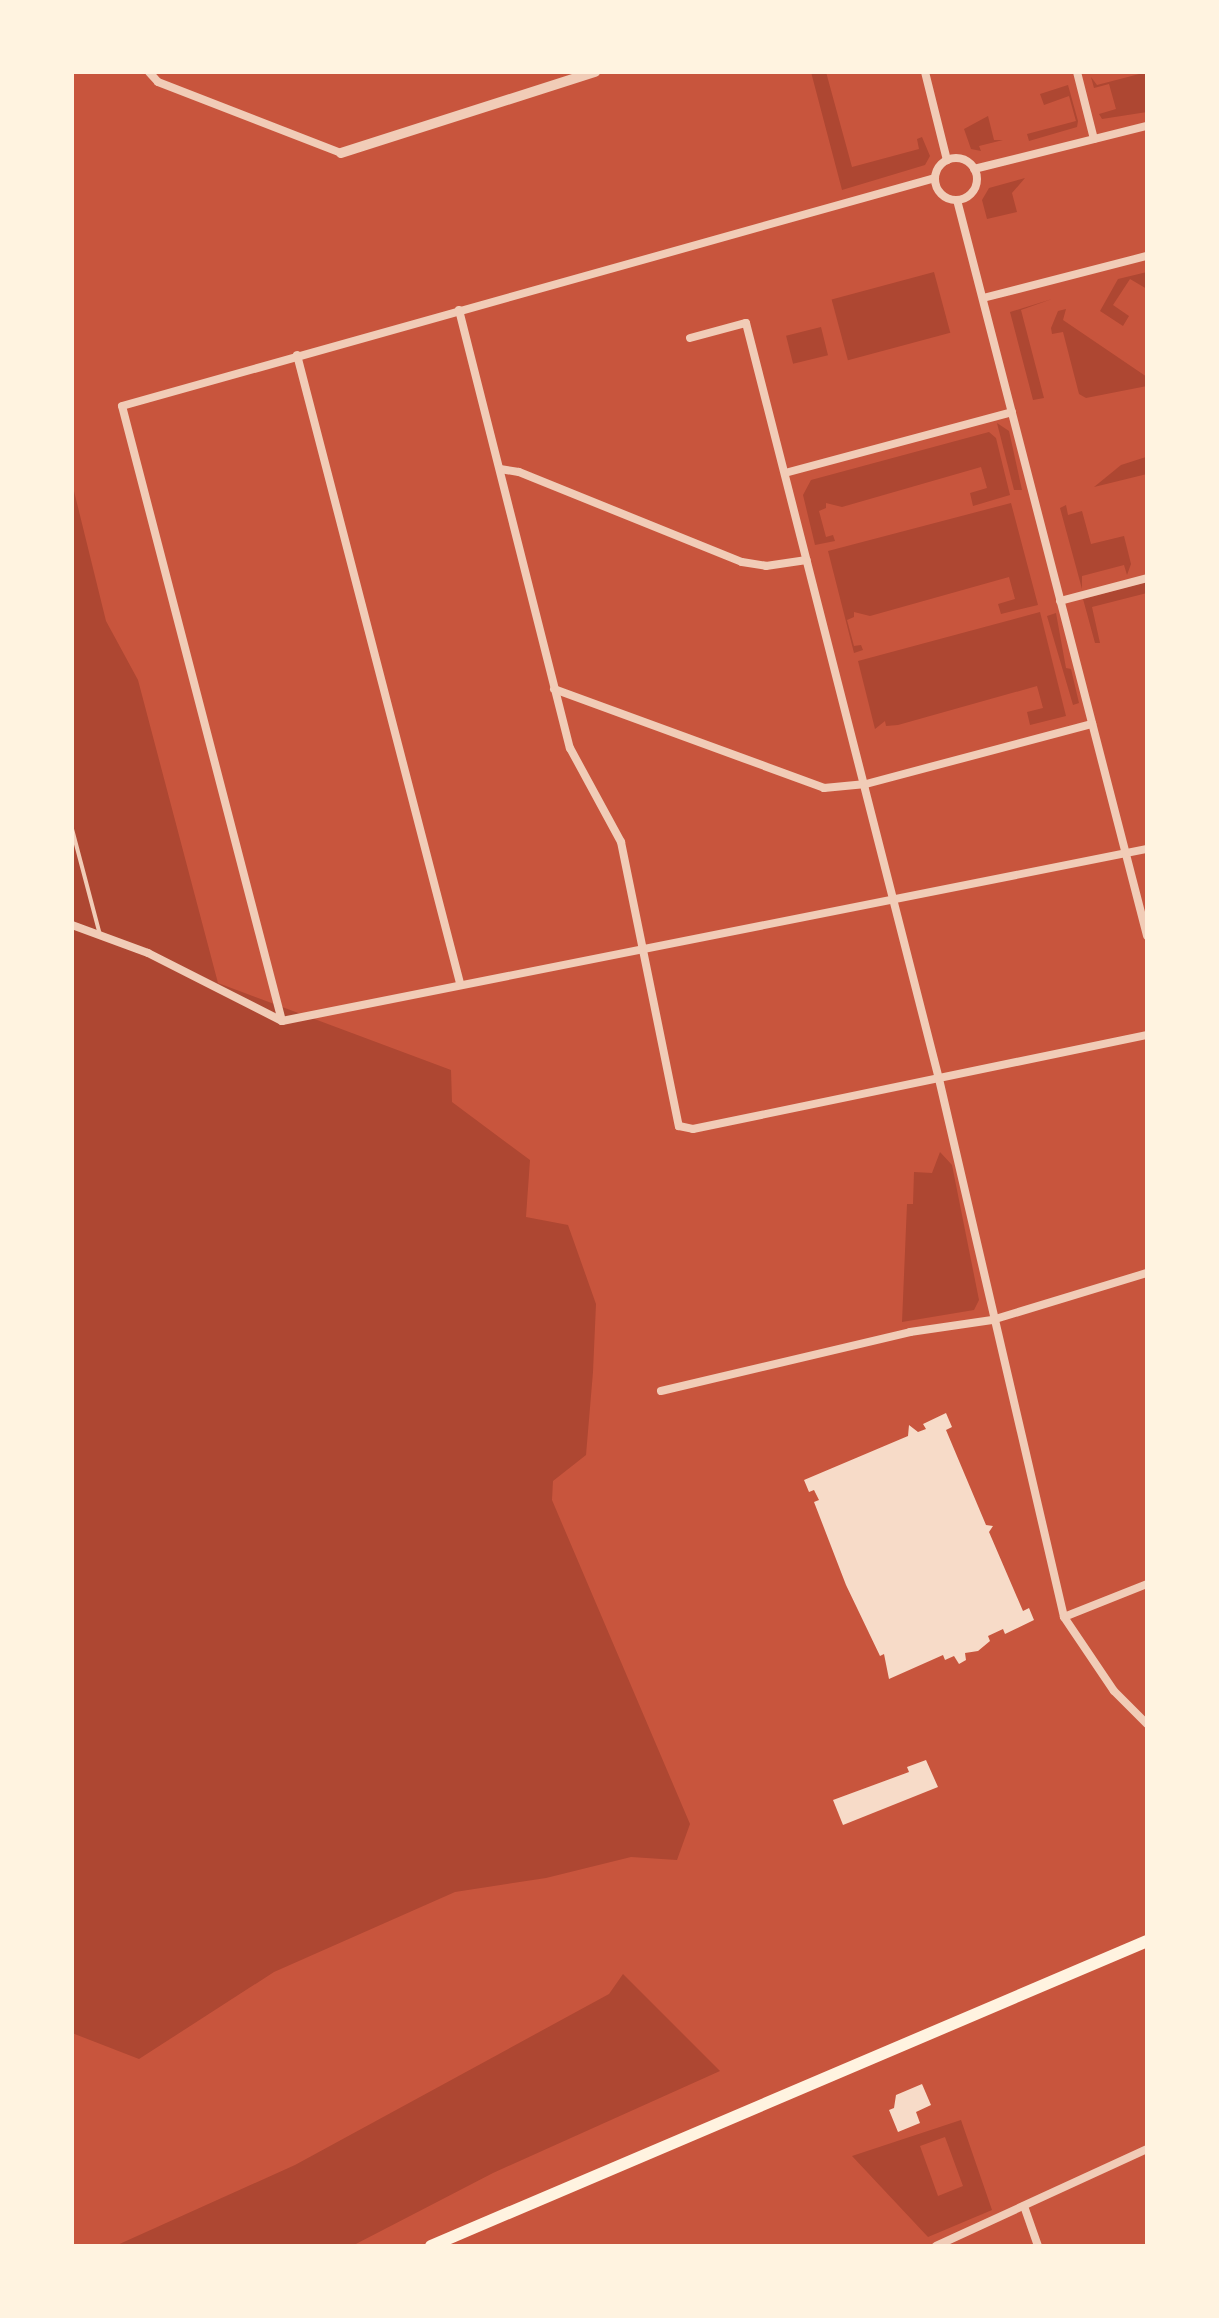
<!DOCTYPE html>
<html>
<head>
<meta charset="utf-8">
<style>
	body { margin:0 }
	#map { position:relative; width:1219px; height:2318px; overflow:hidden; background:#c8553d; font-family:"Space Grotesk",sans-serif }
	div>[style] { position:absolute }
	.green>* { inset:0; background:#ae4732; transform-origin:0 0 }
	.building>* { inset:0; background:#f7dbc8 }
	.service>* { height:4px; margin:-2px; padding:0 2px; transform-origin:2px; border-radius:2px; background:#f1ccb7 }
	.minor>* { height:8px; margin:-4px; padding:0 4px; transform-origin:4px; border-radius:4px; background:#f1ccb7 }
	.minor>.ring { margin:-4px; padding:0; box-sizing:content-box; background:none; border:8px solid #f1ccb7; border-radius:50% }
	.tertiary>* { height:10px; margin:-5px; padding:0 5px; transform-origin:5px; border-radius:5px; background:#f1ccb7 }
	.primary>* { height:12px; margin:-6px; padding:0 6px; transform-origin:6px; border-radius:6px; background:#fff3e0 }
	span { translate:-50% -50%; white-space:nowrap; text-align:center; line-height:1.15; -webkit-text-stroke:7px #fff3e0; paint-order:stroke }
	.frame { position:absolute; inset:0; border:74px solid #fff3e0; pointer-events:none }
</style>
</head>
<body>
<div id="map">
	<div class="green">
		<i style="clip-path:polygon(811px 72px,826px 72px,852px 167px,919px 149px,917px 139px,922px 137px,930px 156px,925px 165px,842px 190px)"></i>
		<i style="clip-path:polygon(1147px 72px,1147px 112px,1102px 119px,1099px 114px,1116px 109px,1109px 84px,1094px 88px,1091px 77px,1097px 85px)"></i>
		<i style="clip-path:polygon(1068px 85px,1078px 121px,1077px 127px,1029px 141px,1027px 134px,1076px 121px,1069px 96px,1044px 105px,1040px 94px)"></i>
		<i style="clip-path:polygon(988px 116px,994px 140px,1003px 140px,979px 146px,981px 151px,971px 149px,964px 129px)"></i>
		<i style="clip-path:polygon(1025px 178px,1012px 193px,1017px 212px,987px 219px,982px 200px,989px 188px)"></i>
		<i style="left:934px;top:272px;width:63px;height:106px;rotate:75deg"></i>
		<i style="clip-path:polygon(1147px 272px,1147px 289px,1130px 279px,1113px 305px,1129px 316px,1123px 326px,1100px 311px,1118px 279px)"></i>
		<i style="clip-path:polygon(1052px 299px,1021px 310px,1044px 398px,1033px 400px,1010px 312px)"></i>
		<i style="clip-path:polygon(1066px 309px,1063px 320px,1147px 377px,1147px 386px,1086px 398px,1079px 394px,1063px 332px,1052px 334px,1051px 328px,1058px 311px)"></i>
		<i style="left:821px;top:327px;width:29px;height:36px;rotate:76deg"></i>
		<i style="clip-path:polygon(997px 423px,1009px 431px,1022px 490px,1014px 490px)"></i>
		<i style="clip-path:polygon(989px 432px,996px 438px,1010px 495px,973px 506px,970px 493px,987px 488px,981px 467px,842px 507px,826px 503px,826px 508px,819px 511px,826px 537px,833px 535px,835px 541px,815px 545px,803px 495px,811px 480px)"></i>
		<i style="clip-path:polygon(1146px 457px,1147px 474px,1094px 487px,1121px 465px)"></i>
		<i style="clip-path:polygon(72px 483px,106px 621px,138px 680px,218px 983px,451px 1070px,452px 1102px,530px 1160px,526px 1217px,568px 1225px,596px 1304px,593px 1372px,586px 1455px,553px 1481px,552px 1500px,690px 1824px,677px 1860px,631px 1857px,546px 1878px,455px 1892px,274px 1972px,139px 2059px,72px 2033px)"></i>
		<i style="clip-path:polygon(1011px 503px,1038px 605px,1001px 614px,998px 604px,1015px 599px,1009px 577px,870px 616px,854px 612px,854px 617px,847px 620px,854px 646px,861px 645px,863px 650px,854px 653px,828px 551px)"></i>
		<i style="clip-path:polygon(1066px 505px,1068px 515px,1082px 511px,1091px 544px,1124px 536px,1131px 564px,1127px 575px,1124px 565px,1082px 576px,1082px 589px,1060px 508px)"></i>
		<i style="clip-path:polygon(1147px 582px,1147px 593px,1092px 607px,1100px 643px,1095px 643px,1083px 599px)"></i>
		<i style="clip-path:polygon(1040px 612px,1066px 716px,1030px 725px,1027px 712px,1043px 708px,1037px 686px,898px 725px,886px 726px,885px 721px,875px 729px,858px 661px)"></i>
		<i style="clip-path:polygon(1056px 613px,1066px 668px,1071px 669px,1079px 703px,1073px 705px,1047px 616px)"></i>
		<i style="clip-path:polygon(940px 1152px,952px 1165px,979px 1300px,974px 1310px,902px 1322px,907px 1204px,913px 1204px,914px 1172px,932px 1173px)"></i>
		<i style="clip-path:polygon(623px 1974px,720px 2071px,493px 2173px,352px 2246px,115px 2246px,295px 2165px,609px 1994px)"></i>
		<i style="clip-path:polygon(evenodd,961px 2120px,992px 2210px,928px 2237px,852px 2156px,961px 2120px,945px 2137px,963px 2186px,938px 2196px,920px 2146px,945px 2137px)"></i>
	</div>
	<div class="building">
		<i style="clip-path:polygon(946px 1413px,952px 1427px,946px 1430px,986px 1525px,993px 1526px,989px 1532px,1023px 1611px,1029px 1608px,1034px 1620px,1005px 1634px,1003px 1629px,988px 1636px,990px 1641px,978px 1651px,965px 1653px,966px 1660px,959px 1664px,954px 1656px,945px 1660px,943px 1655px,889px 1679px,884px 1654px,880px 1656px,846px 1585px,814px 1502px,819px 1500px,814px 1490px,809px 1492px,804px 1480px,908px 1436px,909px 1425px,918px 1432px,926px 1429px,923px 1424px)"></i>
		<i style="clip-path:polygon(926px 1760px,938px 1787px,843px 1825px,833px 1800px,909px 1772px,907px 1767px)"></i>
		<i style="clip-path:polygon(922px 2084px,931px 2105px,916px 2112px,920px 2123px,898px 2132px,889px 2110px,894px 2108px,896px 2095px)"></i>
	</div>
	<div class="service">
		<i style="left:72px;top:829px;width:110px;rotate:75.2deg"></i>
	</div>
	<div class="minor">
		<i style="left:149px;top:72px;width:13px;rotate:48deg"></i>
		<i style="left:158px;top:82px;width:196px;rotate:21.2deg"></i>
		<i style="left:925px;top:72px;width:91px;rotate:76deg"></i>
		<i style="left:1077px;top:72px;width:69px;rotate:75.8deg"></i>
		<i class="ring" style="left:935px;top:158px;width:34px;height:34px"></i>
		<i style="left:974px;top:169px;width:178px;rotate:-14deg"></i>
		<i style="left:957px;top:200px;width:760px;rotate:75.52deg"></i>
		<i style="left:983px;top:298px;width:169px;rotate:-14.4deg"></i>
		<i style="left:459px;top:310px;width:452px;rotate:75.8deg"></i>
		<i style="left:570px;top:748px;width:107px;rotate:61.5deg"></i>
		<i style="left:621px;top:842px;width:290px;rotate:78.5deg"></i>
		<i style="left:679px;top:1126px;width:14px;rotate:12deg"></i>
		<i style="left:693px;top:1129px;width:464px;rotate:-11.7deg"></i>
		<i style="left:690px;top:338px;width:58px;rotate:-15deg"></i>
		<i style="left:746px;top:323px;width:780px;rotate:75.68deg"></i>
		<i style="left:939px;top:1079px;width:552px;rotate:76.92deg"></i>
		<i style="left:1064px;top:1617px;width:89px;rotate:56deg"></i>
		<i style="left:1114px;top:1691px;width:47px;rotate:45deg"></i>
		<i style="left:297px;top:355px;width:649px;rotate:75.45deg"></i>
		<i style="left:500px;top:469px;width:19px;rotate:9deg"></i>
		<i style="left:519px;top:472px;width:240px;rotate:22deg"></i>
		<i style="left:742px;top:562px;width:24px;rotate:9deg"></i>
		<i style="left:766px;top:566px;width:41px;rotate:-8.3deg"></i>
		<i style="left:785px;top:473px;width:235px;rotate:-15deg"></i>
		<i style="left:1060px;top:601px;width:90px;rotate:-14.8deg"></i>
		<i style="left:554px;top:689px;width:288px;rotate:20.1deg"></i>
		<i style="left:824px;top:788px;width:42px;rotate:-5.4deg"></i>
		<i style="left:866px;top:784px;width:234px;rotate:-14.9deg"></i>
		<i style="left:72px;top:925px;width:81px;rotate:20.2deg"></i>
		<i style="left:148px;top:953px;width:150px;rotate:26.9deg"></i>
		<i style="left:282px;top:1021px;width:635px;rotate:-104.58deg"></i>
		<i style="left:122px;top:406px;width:844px;rotate:-15.67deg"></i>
		<i style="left:282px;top:1021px;width:882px;rotate:-11.25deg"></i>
		<i style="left:661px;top:1391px;width:256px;rotate:-13.3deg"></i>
		<i style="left:910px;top:1332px;width:83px;rotate:-8.3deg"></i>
		<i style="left:992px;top:1320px;width:162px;rotate:-16.9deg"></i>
		<i style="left:1064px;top:1617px;width:89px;rotate:-21.7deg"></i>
		<i style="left:1024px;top:2206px;width:42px;rotate:70.7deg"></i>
		<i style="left:936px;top:2246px;width:232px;rotate:-24.7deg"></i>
	</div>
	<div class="tertiary">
		<i style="left:341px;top:153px;width:267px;rotate:-17.7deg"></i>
	</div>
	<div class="primary">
		<i style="left:431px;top:2246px;width:778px;rotate:-23.07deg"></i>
	</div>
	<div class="frame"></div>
</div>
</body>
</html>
